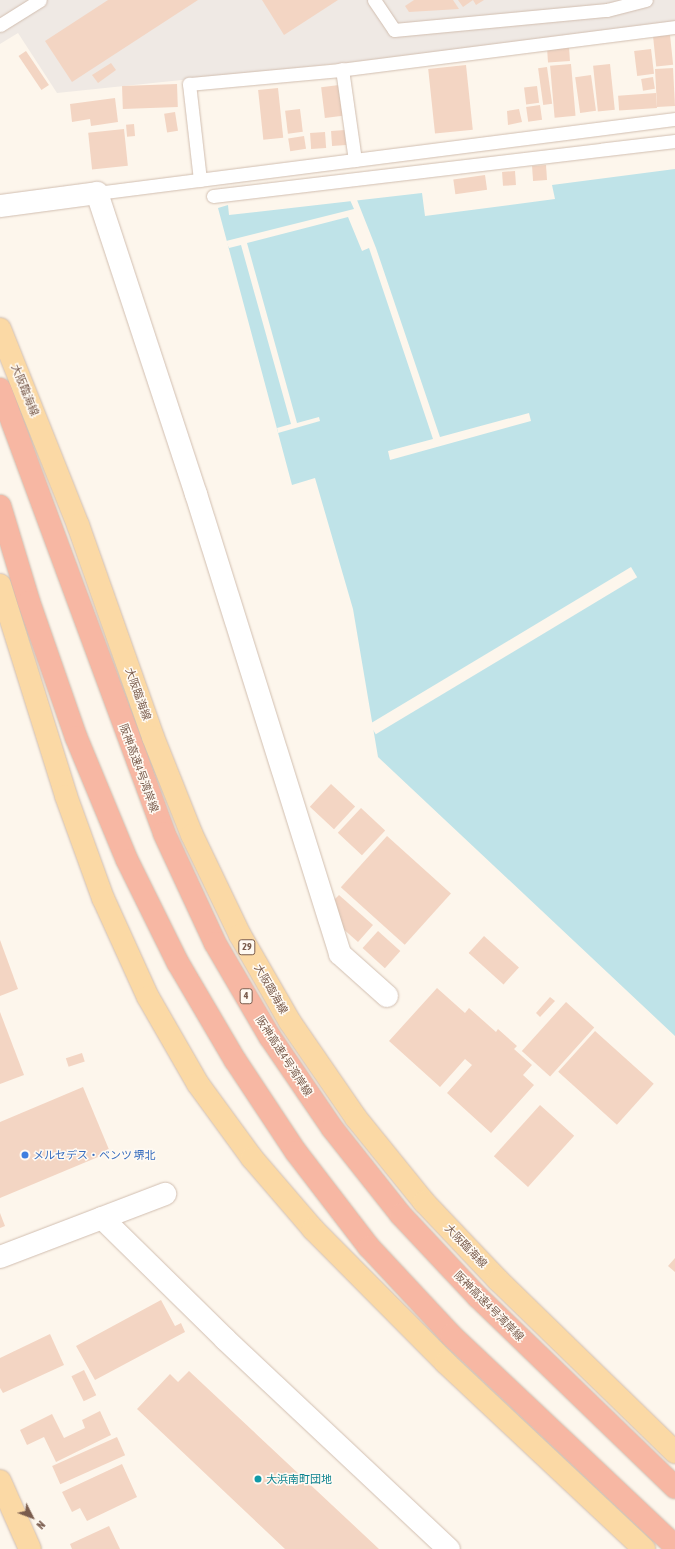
<!DOCTYPE html>
<html>
<head>
<meta charset="utf-8">
<style>
	body { margin:0 }
	#map { position:relative; width:675px; height:1549px; overflow:hidden; background:#fdf6ec; font-family:"Asap Condensed","Noto Sans JP",sans-serif }
	div>[style] { position:absolute }
	.industrial>* { inset:0; background:#efe9e4 }
	.water>* { inset:0; background:#bfe3e8 }
	.pier>* { inset:0; background:#fdf6ec; transform-origin:0 0 }
	.building>* { inset:0; background:#f3d5c3; transform-origin:0 0 }
	.roads { filter:drop-shadow(0 0 1px #d1beb0) drop-shadow(0 0 1px #d1beb0) }
	.service>* { height:13px; margin:-6.5px; padding:0 6.5px; transform-origin:6.5px; border-radius:6.5px; background:#fff }
	.minor>* { height:22px; margin:-11px; padding:0 11px; transform-origin:11px; border-radius:11px; background:#fff }
	.tertiary>* { height:22px; margin:-11px; padding:0 11px; transform-origin:11px; border-radius:11px; background:#fff }
	.primary>* { height:22px; margin:-11px; padding:0 11px; transform-origin:11px; border-radius:11px; background:#fbd9a5 }
	.motorway>* { height:22px; margin:-11px; padding:0 11px; transform-origin:11px; border-radius:11px; background:#f7b7a3 }
	.dots>* { width:11px; height:11px; translate:-50% -50%; box-sizing:border-box; border:2px solid #fffaf3; border-radius:50% }
	span { translate:-50% -50%; white-space:nowrap; text-align:center; line-height:1.15; -webkit-text-stroke:3px #fffaf3; paint-order:stroke }
	.shield-label span { padding:1px 3px; background:#fffaf3; border:1px solid; border-radius:3px; -webkit-text-stroke-width:0 }
	.shield-label { font-size:10px; color:#7a5c4d; font-weight:700 }
	.street-label { font-size:11px; color:#7a5c4d }
	.shop-label { font-size:11px; color:#366cbe }
	.left { translate:0 -50%; text-align:left }
	.culture-label { font-size:11px; color:#0d838f }
	.north { position:absolute; left:12px; top:1497px; width:40px; height:40px; -webkit-text-stroke:3px #fffaf3; paint-order:stroke; rotate:132deg; font-size:11px; font-weight:700; line-height:16px; text-align:center; color:#7a5c4d }
	.north::after { content:''; display:block; margin:auto; width:14px; height:18px; background:#7a5c4d; clip-path:polygon(50% 0,100% 100%,50% 72%,0 100%) }
</style>
</head>
<body>
<div id="map">
	<div class="industrial">
		<i style="clip-path:polygon(0 0,675px 0,675px 23px,353px 62px,57px 93px,18px 33px,0 44px)"></i>
	</div>
	<div class="water">
		<i style="clip-path:polygon(675px 169px,675px 1036px,378px 757px,353px 609px,315px 478px,292px 485px,218px 208px,228px 205px,229px 215px,422px 193px,425px 216px,555px 199px,552px 185px)"></i>
	</div>
	<div class="pier">
		<i style="clip-path:polygon(350px 200px,357px 200px,376px 248px,440px 437px,529px 413px,531px 421px,390px 460px,388px 451px,433px 439px,369px 248px,362px 251px,348px 217px,247px 243px,297px 423px,319px 417px,320px 421px,278px 433px,277px 428px,291px 424px,241px 245px,229px 248px,226px 241px,354px 209px)"></i>
		<i style="left:631px;top:567px;width:12px;height:305px;rotate:59deg"></i>
	</div>
	<div class="building">
		<i style="clip-path:polygon(108px 0,198px 0,72px 82px,45px 41px)"></i>
		<i style="clip-path:polygon(262px 0,338px 0,284px 35px)"></i>
		<i style="clip-path:polygon(414px 0,453px 0,459px 9px,409px 12px,405px 6px)"></i>
		<i style="clip-path:polygon(458px 0,484px 0,476px 5px,473px 0,463px 7px)"></i>
		<i style="left:670px;top:35px;width:30px;height:17px;rotate:84deg"></i>
		<i style="left:569px;top:47px;width:14px;height:22px;rotate:86deg"></i>
		<i style="left:651px;top:49px;width:25px;height:17px;rotate:83deg"></i>
		<i style="left:26px;top:51px;width:41px;height:9px;rotate:56deg"></i>
		<i style="clip-path:polygon(111px 63px,116px 70px,98px 83px,92px 75px)"></i>
		<i style="left:571px;top:64px;width:52px;height:21px;rotate:85deg"></i>
		<i style="left:610px;top:64px;width:46px;height:17px;rotate:84deg"></i>
		<i style="left:466px;top:65px;width:65px;height:38px;rotate:84deg"></i>
		<i style="left:547px;top:67px;width:37px;height:9px;rotate:82deg"></i>
		<i style="left:673px;top:68px;width:38px;height:18px;rotate:87deg"></i>
		<i style="left:591px;top:75px;width:36px;height:16px;rotate:82deg"></i>
		<i style="left:653px;top:77px;width:12px;height:12px;rotate:81deg"></i>
		<i style="left:177px;top:84px;width:23px;height:55px;rotate:88deg"></i>
		<i style="left:339px;top:85px;width:31px;height:18px;rotate:83deg"></i>
		<i style="left:537px;top:86px;width:17px;height:13px;rotate:83deg"></i>
		<i style="left:278px;top:88px;width:50px;height:20px;rotate:84deg"></i>
		<i style="left:656px;top:93px;width:15px;height:38px;rotate:86deg"></i>
		<i style="clip-path:polygon(115px 98px,118px 122px,91px 126px,90px 119px,72px 122px,70px 104px)"></i>
		<i style="left:540px;top:105px;width:15px;height:14px;rotate:82deg"></i>
		<i style="left:300px;top:109px;width:23px;height:15px;rotate:83deg"></i>
		<i style="clip-path:polygon(519px 109px,522px 122px,508px 125px,507px 111px)"></i>
		<i style="left:175px;top:112px;width:19px;height:11px;rotate:81deg"></i>
		<i style="left:134px;top:124px;width:12px;height:8px;rotate:85deg"></i>
		<i style="left:124px;top:129px;width:37px;height:36px;rotate:84deg"></i>
		<i style="left:345px;top:130px;width:15px;height:14px;rotate:86deg"></i>
		<i style="left:325px;top:132px;width:16px;height:15px;rotate:86deg"></i>
		<i style="left:304px;top:136px;width:13px;height:16px;rotate:81deg"></i>
		<i style="left:546px;top:165px;width:15px;height:14px;rotate:86deg"></i>
		<i style="left:515px;top:171px;width:14px;height:13px;rotate:86deg"></i>
		<i style="left:485px;top:175px;width:15px;height:32px;rotate:82deg"></i>
		<i style="left:331px;top:784px;width:33px;height:31px;rotate:43deg"></i>
		<i style="left:361px;top:808px;width:33px;height:34px;rotate:43deg"></i>
		<i style="left:387px;top:836px;width:86px;height:69px;rotate:42deg"></i>
		<i style="clip-path:polygon(339px 895px,373px 925px,358px 942px,341px 927px,332px 902px)"></i>
		<i style="left:378px;top:931px;width:30px;height:23px;rotate:42deg"></i>
		<i style="left:484px;top:936px;width:47px;height:23px;rotate:42deg"></i>
		<i style="clip-path:polygon(0 940px,18px 989px,0 996px)"></i>
		<i style="clip-path:polygon(437px 988px,465px 1013px,469px 1008px,496px 1032px,498px 1029px,517px 1046px,514px 1049px,532px 1065px,523px 1075px,534px 1085px,491px 1133px,447px 1093px,472px 1065px,465px 1059px,440px 1087px,389px 1041px)"></i>
		<i style="clip-path:polygon(550px 997px,555px 1001px,540px 1017px,536px 1013px)"></i>
		<i style="left:566px;top:1002px;width:38px;height:66px;rotate:42deg"></i>
		<i style="clip-path:polygon(0 1012px,24px 1075px,0 1084px)"></i>
		<i style="left:595px;top:1031px;width:79px;height:55px;rotate:42deg"></i>
		<i style="left:82px;top:1053px;width:9px;height:17px;rotate:72deg"></i>
		<i style="clip-path:polygon(83px 1087px,110px 1152px,0 1198px,0 1122px)"></i>
		<i style="left:540px;top:1105px;width:46px;height:69px;rotate:42deg"></i>
		<i style="clip-path:polygon(0 1213px,5px 1226px,0 1228px)"></i>
		<i style="clip-path:polygon(675px 1258px,675px 1272px,668px 1266px)"></i>
		<i style="clip-path:polygon(161px 1300px,175px 1326px,181px 1323px,185px 1332px,95px 1380px,76px 1346px)"></i>
		<i style="clip-path:polygon(50px 1334px,64px 1365px,3px 1393px,0 1388px,0 1358px)"></i>
		<i style="left:84px;top:1370px;width:28px;height:14px;rotate:64deg"></i>
		<i style="clip-path:polygon(189px 1371px,379px 1549px,285px 1549px,137px 1409px,170px 1374px,178px 1382px)"></i>
		<i style="clip-path:polygon(100px 1411px,111px 1435px,56px 1462px,44px 1437px,27px 1445px,20px 1430px,52px 1414px,64px 1438px,85px 1428px,82px 1420px)"></i>
		<i style="left:117px;top:1437px;width:20px;height:71px;rotate:66deg"></i>
		<i style="clip-path:polygon(122px 1464px,137px 1497px,87px 1521px,80px 1508px,72px 1512px,62px 1492px)"></i>
		<i style="clip-path:polygon(109px 1526px,120px 1549px,72px 1549px,70px 1544px)"></i>
	</div>
	<div class="roads">
		<div class="service">
			<i style="left:374px;top:0;width:36px;rotate:56deg"></i>
			<i style="left:394px;top:30px;width:214px;rotate:-5.4deg"></i>
			<i style="left:607px;top:10px;width:40px;rotate:-14.4deg"></i>
			<i style="left:0;top:25px;width:47px;rotate:-32deg"></i>
			<i style="left:342px;top:69px;width:92px;rotate:81.9deg"></i>
			<i style="left:200px;top:180px;width:97px;rotate:-96.5deg"></i>
			<i style="left:189px;top:84px;width:151px;rotate:-5.3deg"></i>
			<i style="left:339px;top:70px;width:339px;rotate:-7.3deg"></i>
			<i style="left:97px;top:193px;width:583px;rotate:-7.3deg"></i>
			<i style="left:213px;top:196px;width:465px;rotate:-6.8deg"></i>
		</div>
		<div class="minor">
			<i style="left:97px;top:193px;width:317px;rotate:71.8deg"></i>
			<i style="left:196px;top:494px;width:482px;rotate:72.6deg"></i>
			<i style="left:340px;top:954px;width:63px;rotate:41.8deg"></i>
			<i style="left:102px;top:1218px;width:173px;rotate:44.5deg"></i>
			<i style="left:225px;top:1339px;width:307px;rotate:43.2deg"></i>
			<i style="left:0;top:1257px;width:177px;rotate:-20.9deg"></i>
		</div>
		<div class="tertiary">
			<i style="left:0;top:206px;width:98px;rotate:-7.6deg"></i>
		</div>
		<div class="primary">
			<i style="left:0;top:329px;width:211px;rotate:68.3deg"></i>
			<i style="left:78px;top:525px;width:225px;rotate:70.5deg"></i>
			<i style="left:153px;top:737px;width:105px;rotate:68.3deg"></i>
			<i style="left:192px;top:835px;width:111px;rotate:64.4deg"></i>
			<i style="left:240px;top:935px;width:100px;rotate:60.1deg"></i>
			<i style="left:290px;top:1022px;width:116px;rotate:55.5deg"></i>
			<i style="left:356px;top:1118px;width:108px;rotate:51deg"></i>
			<i style="left:424px;top:1202px;width:108px;rotate:46.5deg"></i>
			<i style="left:498px;top:1280px;width:247px;rotate:44.2deg"></i>
			<i style="left:0;top:585px;width:221px;rotate:72.6deg"></i>
			<i style="left:66px;top:796px;width:109px;rotate:70.1deg"></i>
			<i style="left:103px;top:898px;width:109px;rotate:65.6deg"></i>
			<i style="left:148px;top:997px;width:100px;rotate:60.1deg"></i>
			<i style="left:198px;top:1084px;width:92px;rotate:53.9deg"></i>
			<i style="left:252px;top:1158px;width:94px;rotate:49.3deg"></i>
			<i style="left:313px;top:1229px;width:189px;rotate:45.2deg"></i>
			<i style="left:446px;top:1363px;width:272px;rotate:43.2deg"></i>
			<i style="left:0;top:1481px;width:74px;rotate:66.2deg"></i>
		</div>
		<div class="motorway">
			<i style="left:0;top:389px;width:473px;rotate:69.7deg"></i>
			<i style="left:164px;top:833px;width:121px;rotate:65.1deg"></i>
			<i style="left:215px;top:943px;width:109px;rotate:59.7deg"></i>
			<i style="left:270px;top:1037px;width:110px;rotate:55.7deg"></i>
			<i style="left:332px;top:1128px;width:111px;rotate:51.6deg"></i>
			<i style="left:401px;top:1215px;width:112px;rotate:46.8deg"></i>
			<i style="left:478px;top:1297px;width:274px;rotate:44deg"></i>
			<i style="left:0;top:506px;width:100px;rotate:73.2deg"></i>
			<i style="left:29px;top:602px;width:143px;rotate:70.8deg"></i>
			<i style="left:76px;top:737px;width:133px;rotate:67.5deg"></i>
			<i style="left:127px;top:860px;width:115px;rotate:63.7deg"></i>
			<i style="left:178px;top:963px;width:113px;rotate:59.6deg"></i>
			<i style="left:235px;top:1060px;width:110px;rotate:56.5deg"></i>
			<i style="left:296px;top:1152px;width:120px;rotate:52.5deg"></i>
			<i style="left:369px;top:1247px;width:120px;rotate:47deg"></i>
			<i style="left:451px;top:1335px;width:308px;rotate:43.3deg"></i>
		</div>
	</div>
	<div class="dots">
		<i style="left:25px;top:1155px;background:#3f7fe0"></i>
		<i style="left:258px;top:1479px;background:#0f9aa8"></i>
	</div>
	<div class="shield-label">
		<span style="left:247px;top:947px">29</span>
		<span style="left:246px;top:996px">4</span>
	</div>
	<div class="street-label">
		<span style="left:25px;top:390px;rotate:68deg">大阪臨海線</span>
		<span style="left:138px;top:694px;rotate:70deg">大阪臨海線</span>
		<span style="left:139px;top:768px;rotate:70deg">阪神高速4号湾岸線</span>
		<span style="left:271px;top:989px;rotate:60deg">大阪臨海線</span>
		<span style="left:284px;top:1056px;rotate:57deg">阪神高速4号湾岸線</span>
		<span style="left:466px;top:1246px;rotate:46deg">大阪臨海線</span>
		<span style="left:489px;top:1306px;rotate:45deg">阪神高速4号湾岸線</span>
	</div>
	<div class="shop-label">
		<span class="left" style="left:33px;top:1155px">メルセデス・ベンツ 堺北</span>
	</div>
	<div class="culture-label">
		<span class="left" style="left:266px;top:1479px">大浜南町団地</span>
	</div>
	<div class="north">N</div>
</div>
</body>
</html>
